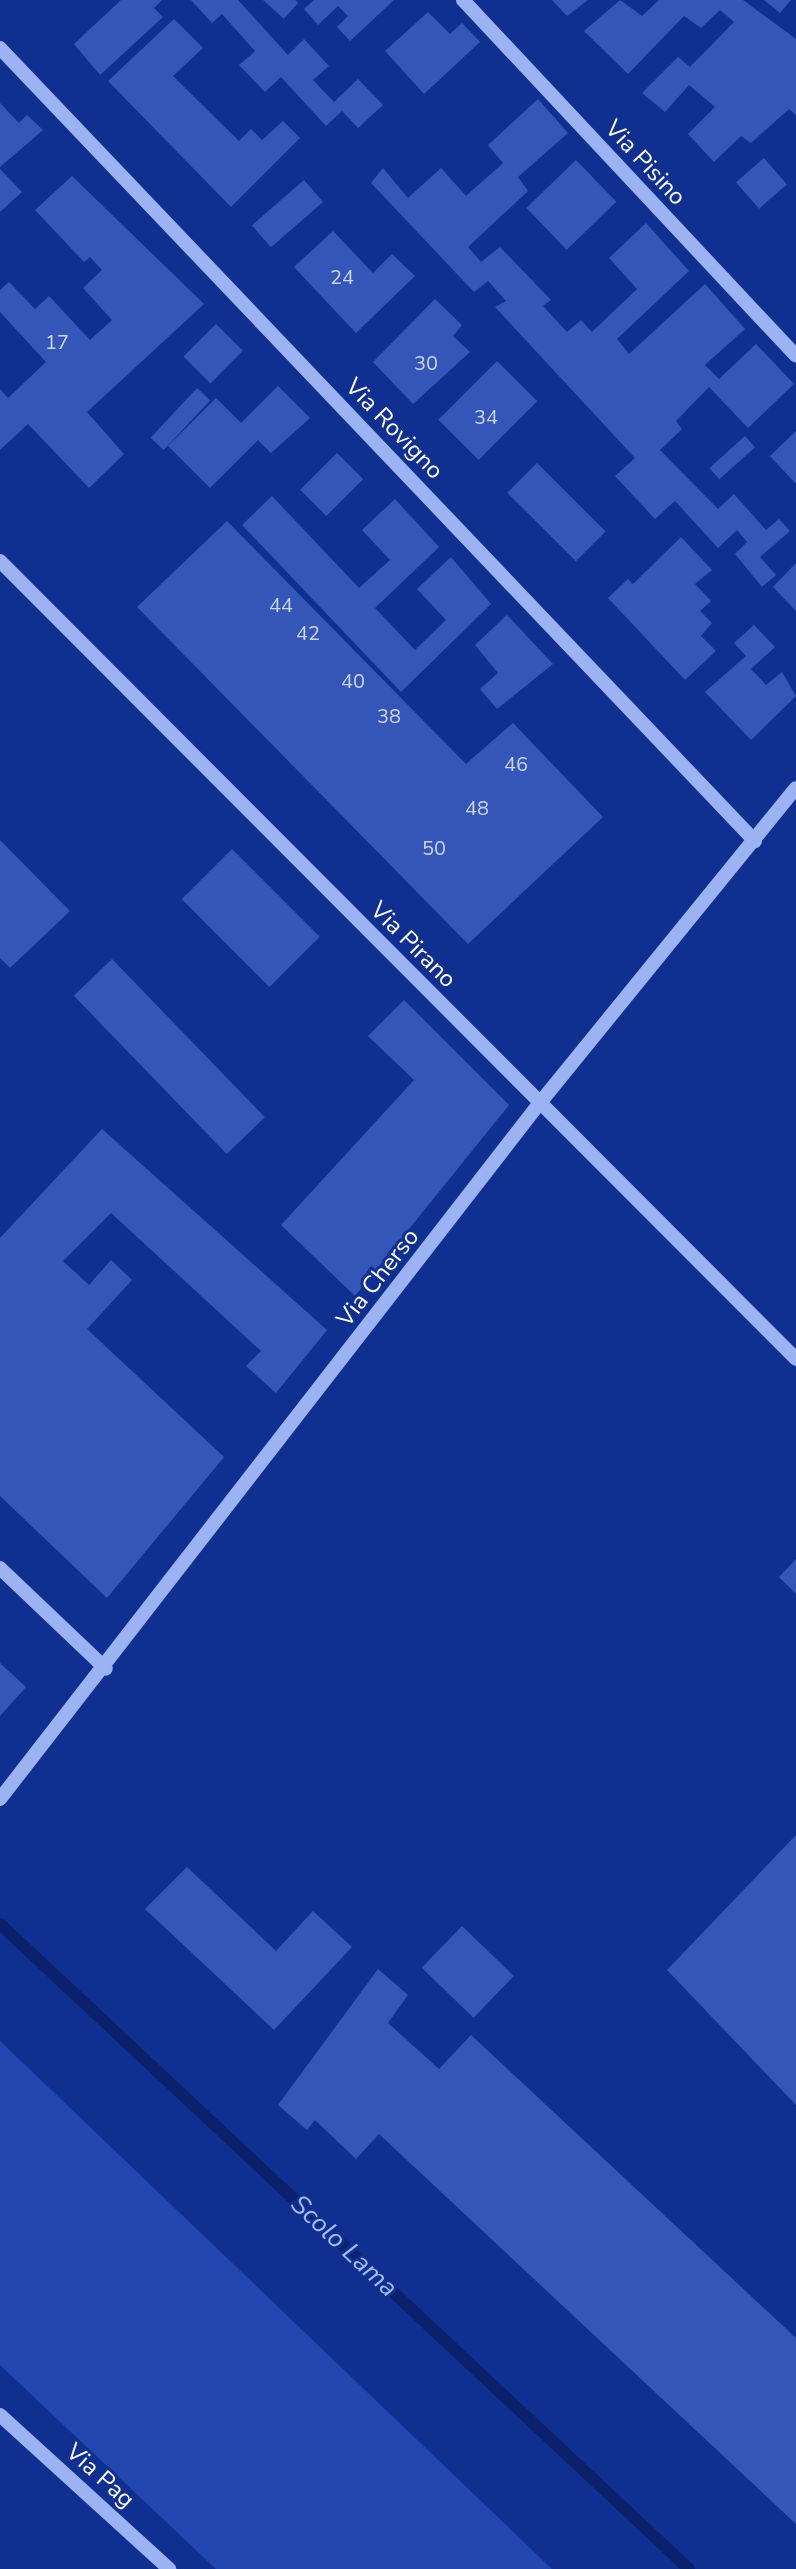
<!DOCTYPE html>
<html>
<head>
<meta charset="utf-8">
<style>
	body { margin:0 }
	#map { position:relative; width:796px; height:2569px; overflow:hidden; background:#103091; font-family:"Nunito Sans",sans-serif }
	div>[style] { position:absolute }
	.green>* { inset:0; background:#2247b0 }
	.stream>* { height:12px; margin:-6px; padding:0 6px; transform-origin:6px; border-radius:6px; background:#0a216c }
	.building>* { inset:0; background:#3456b8; transform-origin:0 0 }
	.minor>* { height:14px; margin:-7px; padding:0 7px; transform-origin:7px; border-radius:7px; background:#9bb2f3 }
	span { translate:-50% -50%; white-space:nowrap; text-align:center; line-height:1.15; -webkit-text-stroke:6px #103091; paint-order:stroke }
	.number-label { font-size:20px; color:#ccd5ed }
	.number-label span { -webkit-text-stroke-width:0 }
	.street-label { font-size:24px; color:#fff }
	.water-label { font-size:26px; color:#a7bdfa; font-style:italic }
</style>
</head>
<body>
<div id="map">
	<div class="green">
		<i style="clip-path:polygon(0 2041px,552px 2569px,216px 2569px,0 2365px)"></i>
	</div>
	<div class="stream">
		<i style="left:0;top:1924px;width:944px;rotate:43.11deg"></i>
	</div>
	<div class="building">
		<i style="clip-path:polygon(121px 0,162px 0,154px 8px,163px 17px,100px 75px,74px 44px)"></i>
		<i style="clip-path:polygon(191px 0,238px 0,288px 55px,304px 39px,329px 66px,313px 80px,334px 102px,358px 79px,383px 105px,358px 128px,342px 111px,326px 126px,281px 77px,265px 92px,239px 65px,255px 51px,222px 14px,212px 23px)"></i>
		<i style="clip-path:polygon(263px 0,295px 0,298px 3px,284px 19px)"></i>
		<i style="clip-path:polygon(314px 0,394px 0,350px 41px,337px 27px,348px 16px,338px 6px,318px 25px,304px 9px)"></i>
		<i style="clip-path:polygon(552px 0,588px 0,567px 16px)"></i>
		<i style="clip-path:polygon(620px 0,642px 16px,659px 0,743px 0,796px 39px,796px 115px,789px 109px,751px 143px,741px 136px,714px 162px,688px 134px,715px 107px,689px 85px,665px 112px,642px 93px,678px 57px,690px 67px,734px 22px,720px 10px,701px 28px,684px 16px,628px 74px,584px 31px)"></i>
		<i style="clip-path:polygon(764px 0,791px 0,780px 13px)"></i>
		<i style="clip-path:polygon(428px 12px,450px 34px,462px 23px,480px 42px,424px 94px,385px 51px)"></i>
		<i style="clip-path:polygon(174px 19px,203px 48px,173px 76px,239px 141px,251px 129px,262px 140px,283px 121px,300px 138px,231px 207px,108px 81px)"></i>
		<i style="clip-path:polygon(538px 99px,568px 133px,518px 177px,528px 191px,468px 247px,481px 262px,500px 247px,551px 300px,543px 306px,567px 332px,581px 320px,592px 332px,637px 289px,609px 258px,646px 223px,689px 271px,617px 339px,629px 354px,705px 284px,745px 329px,705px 365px,719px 379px,756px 344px,794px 384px,748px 428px,709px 387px,676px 421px,682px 429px,660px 450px,718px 509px,734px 494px,766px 530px,779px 519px,790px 531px,760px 557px,776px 575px,762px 587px,735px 554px,747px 542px,737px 530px,718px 548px,675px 501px,655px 519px,615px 476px,635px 458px,495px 307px,506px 301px,488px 281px,474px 292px,371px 183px,383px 168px,408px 198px,441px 168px,466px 196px,503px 163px,488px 145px)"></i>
		<i style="clip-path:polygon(0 103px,19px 123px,27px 115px,43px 130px,0 167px)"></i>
		<i style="left:764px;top:158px;width:35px;height:37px;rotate:49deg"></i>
		<i style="left:576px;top:160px;width:58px;height:69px;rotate:46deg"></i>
		<i style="clip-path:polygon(0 169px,22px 192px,0 212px)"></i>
		<i style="clip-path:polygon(72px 176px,204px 304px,87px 412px,124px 454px,89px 488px,28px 424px,0 450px,0 389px,8px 398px,46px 362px,0 312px,0 290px,9px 282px,35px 309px,49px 296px,90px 340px,112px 320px,83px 288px,102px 270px,90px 257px,84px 262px,35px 210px)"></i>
		<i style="left:304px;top:180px;width:29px;height:69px;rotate:49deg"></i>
		<i style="clip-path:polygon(333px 231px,373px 273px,392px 254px,415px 276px,356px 333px,294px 267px)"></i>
		<i style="clip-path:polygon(435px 299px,462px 325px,453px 336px,470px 352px,413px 404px,373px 362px)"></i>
		<i style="left:216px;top:324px;width:38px;height:46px;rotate:45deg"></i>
		<i style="left:497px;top:361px;width:57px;height:83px;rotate:45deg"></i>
		<i style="clip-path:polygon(278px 386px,310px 418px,271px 453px,258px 440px,210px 488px,168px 446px,216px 398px,241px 423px)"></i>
		<i style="left:197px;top:388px;width:18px;height:68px;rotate:43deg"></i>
		<i style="clip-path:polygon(796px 431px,796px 484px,770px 456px)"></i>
		<i style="left:745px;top:436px;width:15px;height:48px;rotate:48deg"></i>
		<i style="left:337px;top:453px;width:37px;height:52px;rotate:45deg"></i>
		<i style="left:537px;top:463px;width:97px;height:42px;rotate:45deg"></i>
		<i style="clip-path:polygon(272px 496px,359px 588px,390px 560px,362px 530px,395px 499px,439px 547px,375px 608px,415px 650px,446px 620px,417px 589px,451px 557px,491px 604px,401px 692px,242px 525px)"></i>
		<i style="clip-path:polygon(227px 521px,466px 764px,513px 723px,603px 817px,468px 944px,137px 607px)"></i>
		<i style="clip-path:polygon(681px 537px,712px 570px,695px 584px,711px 601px,700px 611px,712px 623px,701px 636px,716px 651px,685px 680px,608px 598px,628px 579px,633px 584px)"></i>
		<i style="clip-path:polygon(796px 563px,796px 611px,773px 587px)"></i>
		<i style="clip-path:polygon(507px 615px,553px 664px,497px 709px,480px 689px,498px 673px,475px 645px)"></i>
		<i style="clip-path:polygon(754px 625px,775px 647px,751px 669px,766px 685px,782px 672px,796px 696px,751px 740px,705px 692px,746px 656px,734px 643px)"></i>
		<i style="clip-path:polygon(0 840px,70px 911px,10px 968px,0 958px)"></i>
		<i style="left:232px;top:849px;width:124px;height:71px;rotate:45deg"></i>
		<i style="left:112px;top:959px;width:220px;height:53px;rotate:46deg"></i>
		<i style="clip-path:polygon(404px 1000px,509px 1105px,355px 1296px,281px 1225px,414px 1080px,368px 1036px)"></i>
		<i style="clip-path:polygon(102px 1129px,327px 1330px,276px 1393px,246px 1366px,261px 1351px,111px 1213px,63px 1261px,89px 1285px,111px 1260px,132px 1280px,87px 1329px,224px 1457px,107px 1598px,0 1496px,0 1238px)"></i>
		<i style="clip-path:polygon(796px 1559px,796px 1594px,779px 1577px)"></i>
		<i style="clip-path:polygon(0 1663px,26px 1687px,0 1716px)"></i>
		<i style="clip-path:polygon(796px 1835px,796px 2105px,667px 1970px)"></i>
		<i style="clip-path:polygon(187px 1867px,276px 1951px,313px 1911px,352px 1947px,274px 2030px,145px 1909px)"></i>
		<i style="left:462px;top:1926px;width:72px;height:58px;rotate:44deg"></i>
		<i style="clip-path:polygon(378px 1969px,408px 1995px,388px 2023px,439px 2069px,471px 2035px,796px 2338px,796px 2524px,379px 2134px,356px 2159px,315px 2120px,307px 2130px,278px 2105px)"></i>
	</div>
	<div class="minor">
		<i style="left:463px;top:0;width:487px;rotate:46.9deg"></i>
		<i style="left:0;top:48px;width:1095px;rotate:46.41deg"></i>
		<i style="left:0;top:561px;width:1127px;rotate:45.07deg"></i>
		<i style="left:0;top:1568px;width:146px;rotate:43.6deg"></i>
		<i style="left:0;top:1799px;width:880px;rotate:-52.21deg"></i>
		<i style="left:539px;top:1104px;width:407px;rotate:-50.9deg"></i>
		<i style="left:0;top:2415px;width:229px;rotate:42.3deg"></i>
	</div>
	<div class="number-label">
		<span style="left:342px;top:277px">24</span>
		<span style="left:57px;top:342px">17</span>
		<span style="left:426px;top:363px">30</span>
		<span style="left:486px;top:417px">34</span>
		<span style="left:281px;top:605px">44</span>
		<span style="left:308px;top:633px">42</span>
		<span style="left:353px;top:681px">40</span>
		<span style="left:389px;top:716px">38</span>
		<span style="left:516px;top:764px">46</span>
		<span style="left:477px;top:808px">48</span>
		<span style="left:434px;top:848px">50</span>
	</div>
	<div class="street-label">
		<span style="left:645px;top:163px;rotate:47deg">Via Pisino</span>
		<span style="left:394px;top:429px;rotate:46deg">Via Rovigno</span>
		<span style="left:413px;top:945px;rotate:45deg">Via Pirano</span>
		<span style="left:378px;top:1278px;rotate:-52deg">Via Cherso</span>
		<span style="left:100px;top:2476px;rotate:42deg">Via Pag</span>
	</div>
	<div class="water-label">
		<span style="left:344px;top:2246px;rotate:43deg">Scolo Lama</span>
	</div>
</div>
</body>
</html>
